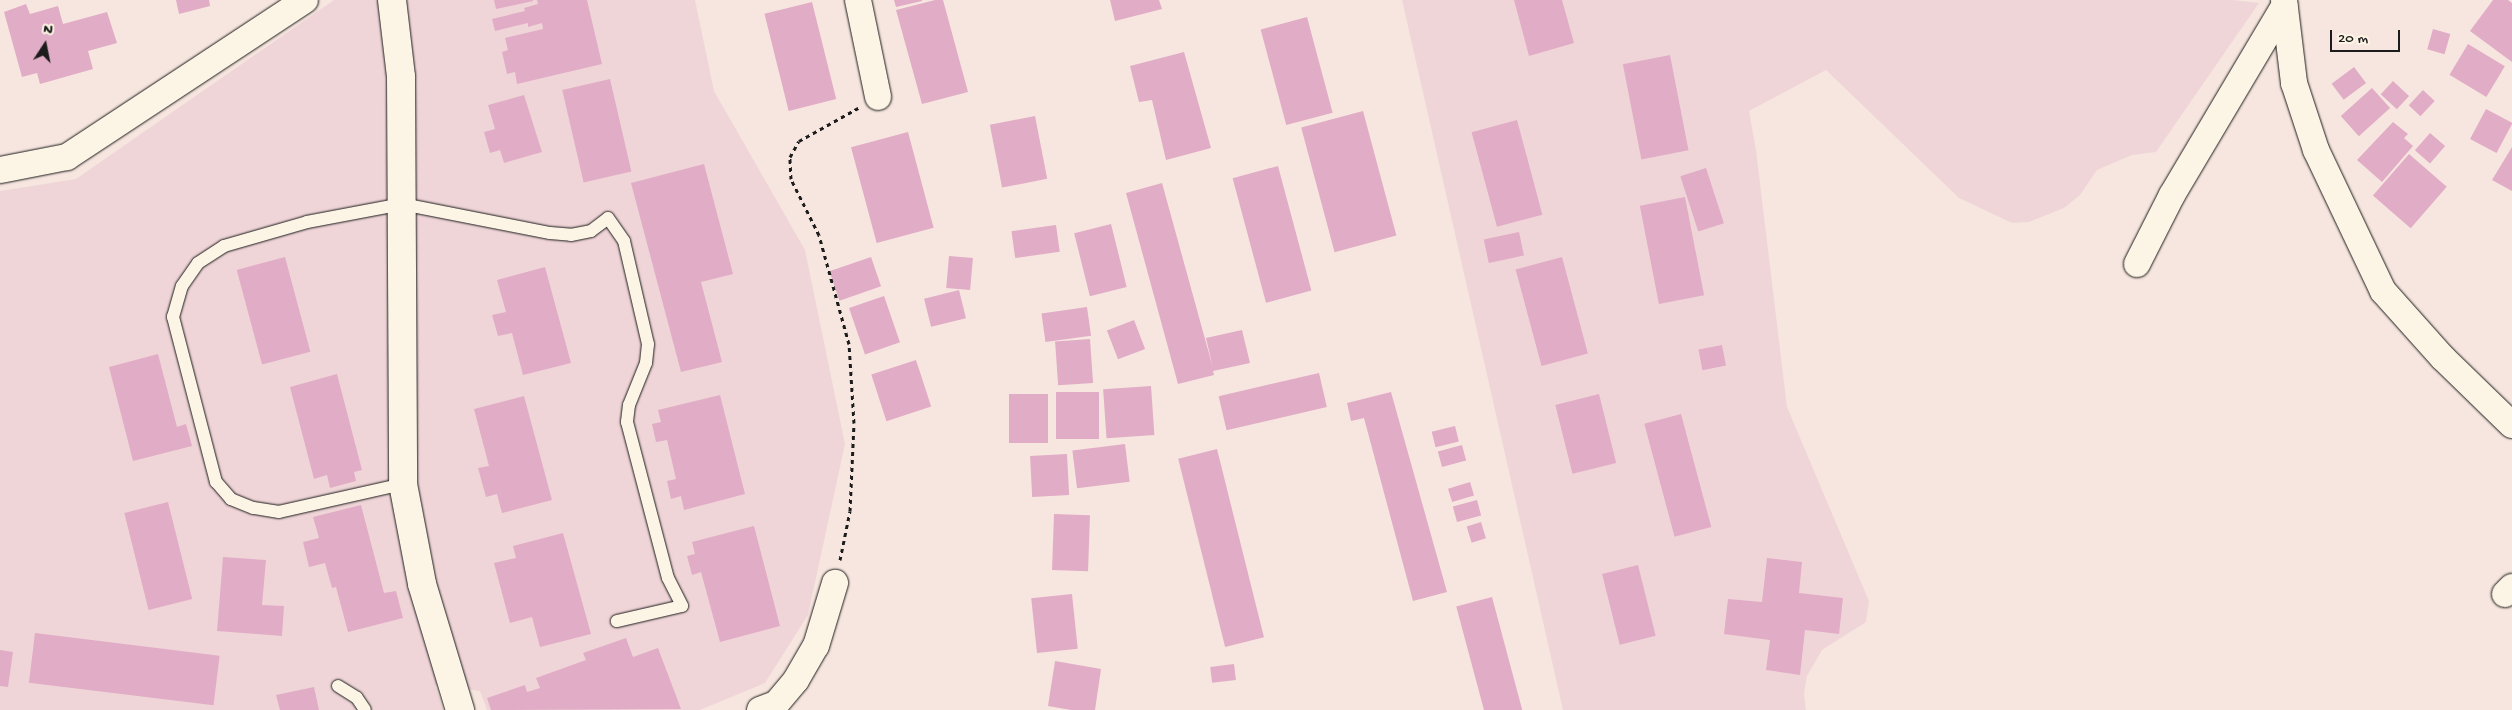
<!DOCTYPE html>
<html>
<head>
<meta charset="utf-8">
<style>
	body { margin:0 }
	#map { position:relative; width:2512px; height:710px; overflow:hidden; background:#f7e6df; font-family:"Gochi Hand",sans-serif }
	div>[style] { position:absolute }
	.built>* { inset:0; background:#f0d5d8 }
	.building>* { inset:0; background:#e1acc6; transform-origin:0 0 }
	.path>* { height:3px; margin-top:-1.5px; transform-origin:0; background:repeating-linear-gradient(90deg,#1c1c1c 0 4px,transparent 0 8px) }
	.roads { filter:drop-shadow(0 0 1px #1c1c1c) drop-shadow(0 0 1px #1c1c1c) }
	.lane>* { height:12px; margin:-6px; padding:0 6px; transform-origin:6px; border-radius:6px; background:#fcf5e5 }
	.street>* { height:26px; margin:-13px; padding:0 13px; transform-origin:13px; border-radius:13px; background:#fcf5e5 }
	.secondary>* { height:28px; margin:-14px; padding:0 14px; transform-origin:14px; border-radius:14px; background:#fcf5e5 }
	span { translate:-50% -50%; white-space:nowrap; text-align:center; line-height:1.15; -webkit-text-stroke:4px #fcf5e5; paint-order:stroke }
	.north { position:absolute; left:20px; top:20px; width:50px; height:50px; -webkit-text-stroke:4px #fcf5e5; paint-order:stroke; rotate:11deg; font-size:14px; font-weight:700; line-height:20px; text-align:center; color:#1c1c1c }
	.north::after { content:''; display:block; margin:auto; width:18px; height:22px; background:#1c1c1c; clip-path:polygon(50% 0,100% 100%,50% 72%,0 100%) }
	.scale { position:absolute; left:2330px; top:30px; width:70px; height:22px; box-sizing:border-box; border:2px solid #1c1c1c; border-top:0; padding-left:6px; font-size:15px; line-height:18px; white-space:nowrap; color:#1c1c1c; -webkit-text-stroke:4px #fcf5e5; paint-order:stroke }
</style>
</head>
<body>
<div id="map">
	<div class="built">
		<i style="clip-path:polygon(334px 0,695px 0,714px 91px,805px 250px,845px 444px,808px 615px,765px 683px,700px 710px,487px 710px,480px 691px,435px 685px,443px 710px,0 710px,0 191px,76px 179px)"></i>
		<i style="clip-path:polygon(1402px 0,2233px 0,2259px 3px,2156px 152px,2132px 155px,2097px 170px,2080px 195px,2064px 208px,2029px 222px,2012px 223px,1959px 198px,1826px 70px,1749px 111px,1756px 150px,1787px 407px,1869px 601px,1866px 622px,1822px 650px,1807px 676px,1804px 694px,1806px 710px,1563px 710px)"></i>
	</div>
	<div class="building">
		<i style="clip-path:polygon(176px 0,209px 0,210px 6px,179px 14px)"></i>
		<i style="clip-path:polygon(494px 0,533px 0,533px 1px,496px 9px)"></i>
		<i style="clip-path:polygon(537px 0,587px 0,602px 64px,517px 84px,515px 72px,507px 74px,502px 52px,508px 50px,505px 38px,543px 29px,542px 23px,528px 27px,528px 23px,495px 31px,492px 19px,525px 11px,524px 8px,538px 4px)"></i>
		<i style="clip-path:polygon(894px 0,922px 0,922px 1px,896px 7px)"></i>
		<i style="clip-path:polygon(935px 0,943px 0,968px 92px,922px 104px,896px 10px)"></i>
		<i style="clip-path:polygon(1110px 0,1159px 0,1162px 9px,1115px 21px)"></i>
		<i style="clip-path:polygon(1514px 0,1562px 0,1574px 43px,1529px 56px)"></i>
		<i style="clip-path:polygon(2493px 0,2508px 0,2512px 3px,2512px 62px,2470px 31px)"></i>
		<i style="left:812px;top:2px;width:100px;height:49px;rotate:76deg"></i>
		<i style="clip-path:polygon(26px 4px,30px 14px,58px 6px,63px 24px,107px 12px,117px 43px,88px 51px,93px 69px,40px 84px,37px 73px,22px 77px,4px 12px)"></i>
		<i style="left:1307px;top:17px;width:99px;height:48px;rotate:75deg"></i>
		<i style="left:2433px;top:29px;width:18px;height:21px;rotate:16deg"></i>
		<i style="left:2468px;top:44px;width:43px;height:36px;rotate:31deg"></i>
		<i style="clip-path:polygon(1184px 52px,1211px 148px,1166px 160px,1152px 100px,1139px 102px,1130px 66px)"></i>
		<i style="left:1670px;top:55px;width:97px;height:48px;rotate:79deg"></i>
		<i style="left:2354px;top:67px;width:20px;height:28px;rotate:53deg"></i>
		<i style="left:610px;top:79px;width:95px;height:49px;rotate:77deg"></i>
		<i style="left:2393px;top:81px;width:22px;height:18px;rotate:43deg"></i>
		<i style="left:2372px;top:88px;width:27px;height:42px;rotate:48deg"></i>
		<i style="left:2423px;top:90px;width:16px;height:21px;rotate:43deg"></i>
		<i style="clip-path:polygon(524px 95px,542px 152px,504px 163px,500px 150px,490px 153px,484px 132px,495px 129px,488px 105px)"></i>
		<i style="left:2486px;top:109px;width:30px;height:34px;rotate:28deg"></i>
		<i style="left:1363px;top:111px;width:129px;height:64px;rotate:75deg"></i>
		<i style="left:1035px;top:116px;width:64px;height:46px;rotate:79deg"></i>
		<i style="left:1517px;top:120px;width:98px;height:47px;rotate:75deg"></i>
		<i style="clip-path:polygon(2393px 122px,2408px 134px,2404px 138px,2413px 146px,2382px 182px,2357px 160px)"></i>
		<i style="left:908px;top:132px;width:99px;height:59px;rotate:75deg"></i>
		<i style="left:2430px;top:133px;width:20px;height:23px;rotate:41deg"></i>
		<i style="clip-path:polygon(2512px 147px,2512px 191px,2492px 180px)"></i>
		<i style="left:2409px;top:154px;width:50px;height:55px;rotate:41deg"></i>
		<i style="clip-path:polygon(704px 164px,733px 274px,701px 282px,722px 362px,681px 372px,631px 183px)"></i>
		<i style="left:1278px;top:166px;width:129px;height:47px;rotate:75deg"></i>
		<i style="left:1706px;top:168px;width:58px;height:27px;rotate:72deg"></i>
		<i style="clip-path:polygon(1162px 183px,1213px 368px,1206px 338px,1242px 330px,1250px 363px,1213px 371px,1214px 375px,1178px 384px,1126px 193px)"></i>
		<i style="left:1685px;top:197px;width:100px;height:46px;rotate:79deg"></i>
		<i style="left:1111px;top:224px;width:65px;height:38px;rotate:76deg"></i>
		<i style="left:1056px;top:225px;width:27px;height:45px;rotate:82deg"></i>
		<i style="left:1519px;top:232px;width:24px;height:36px;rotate:78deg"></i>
		<i style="left:949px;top:256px;width:24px;height:32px;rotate:5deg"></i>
		<i style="left:285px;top:257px;width:98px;height:50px;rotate:75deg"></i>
		<i style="left:871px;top:257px;width:31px;height:44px;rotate:71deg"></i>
		<i style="left:1562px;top:257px;width:100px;height:48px;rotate:75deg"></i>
		<i style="clip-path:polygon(545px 267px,571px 363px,523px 375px,512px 333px,498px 336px,492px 315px,506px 312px,497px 280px)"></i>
		<i style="left:959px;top:290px;width:29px;height:36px;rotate:76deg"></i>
		<i style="left:884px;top:296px;width:49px;height:37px;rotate:71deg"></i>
		<i style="left:1087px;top:307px;width:29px;height:46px;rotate:82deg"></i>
		<i style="left:1134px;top:320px;width:31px;height:29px;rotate:69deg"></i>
		<i style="left:1090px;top:339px;width:44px;height:35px;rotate:86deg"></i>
		<i style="left:1722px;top:345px;width:21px;height:24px;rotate:79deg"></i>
		<i style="clip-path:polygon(158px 354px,177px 427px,186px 424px,192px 446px,133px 461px,109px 367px)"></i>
		<i style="left:916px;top:360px;width:49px;height:47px;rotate:72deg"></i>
		<i style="left:1319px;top:373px;width:35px;height:103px;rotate:77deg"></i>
		<i style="clip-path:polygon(337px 374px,362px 470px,354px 472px,356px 481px,330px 488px,327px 475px,314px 479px,290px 387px)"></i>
		<i style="left:1151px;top:386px;width:49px;height:48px;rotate:86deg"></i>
		<i style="left:1056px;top:392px;width:43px;height:47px"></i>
		<i style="clip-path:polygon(1391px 392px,1447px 592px,1413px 601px,1364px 418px,1351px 421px,1347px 403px)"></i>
		<i style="left:1009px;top:394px;width:39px;height:49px"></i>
		<i style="left:1599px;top:394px;width:71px;height:45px;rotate:76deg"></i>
		<i style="clip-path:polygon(720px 395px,745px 494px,684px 510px,681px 496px,671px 499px,667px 481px,676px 479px,667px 440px,656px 442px,652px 424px,661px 422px,658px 410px)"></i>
		<i style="clip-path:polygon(524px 396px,552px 500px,502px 513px,497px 494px,486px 497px,478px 468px,489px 466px,474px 409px)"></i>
		<i style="left:1681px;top:414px;width:117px;height:38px;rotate:75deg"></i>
		<i style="left:1455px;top:426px;width:16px;height:24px;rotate:76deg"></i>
		<i style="left:1125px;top:444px;width:38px;height:53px;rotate:83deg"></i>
		<i style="left:1462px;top:445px;width:16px;height:25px;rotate:75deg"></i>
		<i style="left:1217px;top:449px;width:194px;height:40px;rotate:76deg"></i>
		<i style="left:1067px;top:454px;width:41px;height:37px;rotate:87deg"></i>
		<i style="left:1470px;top:482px;width:14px;height:23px;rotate:73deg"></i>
		<i style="left:1477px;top:500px;width:16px;height:25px;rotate:75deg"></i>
		<i style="left:168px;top:502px;width:100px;height:45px;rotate:76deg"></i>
		<i style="clip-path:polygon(361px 505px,384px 593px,396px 591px,403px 618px,348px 632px,336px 587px,332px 588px,325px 563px,309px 567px,303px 542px,319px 538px,313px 517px)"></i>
		<i style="left:1054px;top:514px;width:36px;height:56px;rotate:2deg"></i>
		<i style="left:1481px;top:522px;width:17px;height:15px;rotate:73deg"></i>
		<i style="clip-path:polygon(754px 526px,780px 626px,720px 642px,701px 572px,692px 575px,687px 556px,695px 554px,692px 542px)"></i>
		<i style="clip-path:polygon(563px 533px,591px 634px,540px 647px,532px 617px,510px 623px,494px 563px,516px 558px,513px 546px)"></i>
		<i style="clip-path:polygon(223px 557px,266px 560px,262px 605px,284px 606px,282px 636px,217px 631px)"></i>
		<i style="clip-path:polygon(1767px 558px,1802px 562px,1799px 593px,1843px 598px,1839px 634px,1805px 630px,1800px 675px,1766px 670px,1770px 640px,1724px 634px,1728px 599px,1762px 602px)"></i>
		<i style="left:1638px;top:565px;width:73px;height:37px;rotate:76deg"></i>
		<i style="left:1072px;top:594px;width:55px;height:41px;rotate:84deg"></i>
		<i style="left:1492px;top:597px;width:117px;height:37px;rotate:75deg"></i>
		<i style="left:35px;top:633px;width:186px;height:50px;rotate:7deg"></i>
		<i style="clip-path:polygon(626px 638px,633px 657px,658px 648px,681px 709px,491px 710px,487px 698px,525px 685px,527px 692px,540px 688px,536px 678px,586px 660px,583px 653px)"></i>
		<i style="clip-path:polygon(0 650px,13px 652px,8px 687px,0 686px)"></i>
		<i style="clip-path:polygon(1055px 661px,1101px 669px,1095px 710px,1071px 710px,1048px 706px)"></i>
		<i style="left:1234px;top:664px;width:16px;height:24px;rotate:83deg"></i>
		<i style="clip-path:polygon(314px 687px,319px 710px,280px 710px,276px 695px)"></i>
	</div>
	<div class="path">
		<i style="left:840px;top:560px;width:50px;rotate:-78.5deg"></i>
		<i style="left:850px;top:511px;width:88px;rotate:-87.4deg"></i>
		<i style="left:854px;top:423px;width:79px;rotate:-93.6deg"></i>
		<i style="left:849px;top:344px;width:113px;rotate:-105.4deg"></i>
		<i style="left:819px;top:235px;width:63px;rotate:-116.6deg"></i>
		<i style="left:791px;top:179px;width:22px;rotate:-93deg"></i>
		<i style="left:790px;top:157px;width:18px;rotate:-61deg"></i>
		<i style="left:799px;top:141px;width:68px;rotate:-29.2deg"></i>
	</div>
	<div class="roads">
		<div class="lane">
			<i style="left:403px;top:484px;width:127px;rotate:167.3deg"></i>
			<i style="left:279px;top:512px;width:26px;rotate:-171deg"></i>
			<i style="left:253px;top:508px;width:24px;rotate:-158deg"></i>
			<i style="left:231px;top:499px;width:23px;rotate:-131deg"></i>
			<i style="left:216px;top:482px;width:171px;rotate:-104.6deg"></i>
			<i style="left:173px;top:317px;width:32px;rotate:-74deg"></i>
			<i style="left:182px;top:286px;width:28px;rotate:-55deg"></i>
			<i style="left:198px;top:263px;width:31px;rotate:-33deg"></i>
			<i style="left:224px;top:246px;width:86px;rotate:-16.1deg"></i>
			<i style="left:307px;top:222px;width:97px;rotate:-10.7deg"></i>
			<i style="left:402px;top:204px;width:151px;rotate:11.1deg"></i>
			<i style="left:550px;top:233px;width:21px;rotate:5deg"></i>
			<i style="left:571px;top:235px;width:20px;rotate:-11deg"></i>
			<i style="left:591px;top:231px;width:21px;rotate:-37deg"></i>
			<i style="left:608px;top:218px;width:28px;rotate:55deg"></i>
			<i style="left:624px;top:241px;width:106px;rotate:76.9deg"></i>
			<i style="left:648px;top:344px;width:19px;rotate:96deg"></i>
			<i style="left:646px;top:363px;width:45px;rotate:112deg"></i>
			<i style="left:629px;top:405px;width:17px;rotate:97deg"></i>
			<i style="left:627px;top:422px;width:161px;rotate:75.3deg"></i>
			<i style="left:668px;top:578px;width:31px;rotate:63deg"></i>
			<i style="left:682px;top:606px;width:67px;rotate:167deg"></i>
			<i style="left:338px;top:686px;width:22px;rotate:32deg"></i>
			<i style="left:357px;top:698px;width:14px;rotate:56deg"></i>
		</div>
		<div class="street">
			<i style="left:858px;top:0;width:99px;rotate:78.3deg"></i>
			<i style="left:2284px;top:0;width:84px;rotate:83.1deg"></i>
			<i style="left:2294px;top:83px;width:71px;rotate:71.8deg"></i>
			<i style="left:2316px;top:150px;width:156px;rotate:64.6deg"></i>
			<i style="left:2383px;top:291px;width:90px;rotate:48.2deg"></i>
			<i style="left:2443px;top:358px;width:96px;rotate:44.2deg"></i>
			<i style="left:0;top:170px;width:68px;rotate:-11deg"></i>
			<i style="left:67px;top:157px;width:285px;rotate:-33.4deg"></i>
			<i style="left:2137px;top:264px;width:77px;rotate:-63.1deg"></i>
			<i style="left:2172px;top:195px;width:220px;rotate:-59.3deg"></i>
			<i style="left:2505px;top:594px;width:10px;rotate:-45deg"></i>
			<i style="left:760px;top:710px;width:17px;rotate:-21deg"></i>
			<i style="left:776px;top:704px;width:31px;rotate:-50deg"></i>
			<i style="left:796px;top:680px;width:39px;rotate:-60deg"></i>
			<i style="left:816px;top:646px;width:66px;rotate:-73.2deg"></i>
		</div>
		<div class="secondary">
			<i style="left:392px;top:0;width:78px;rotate:83.3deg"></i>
			<i style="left:401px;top:77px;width:407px;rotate:89.7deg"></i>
			<i style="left:403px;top:484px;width:102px;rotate:79.2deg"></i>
			<i style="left:422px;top:584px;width:132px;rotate:73.2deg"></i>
		</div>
	</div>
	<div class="north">N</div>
	<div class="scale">20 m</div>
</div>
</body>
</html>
